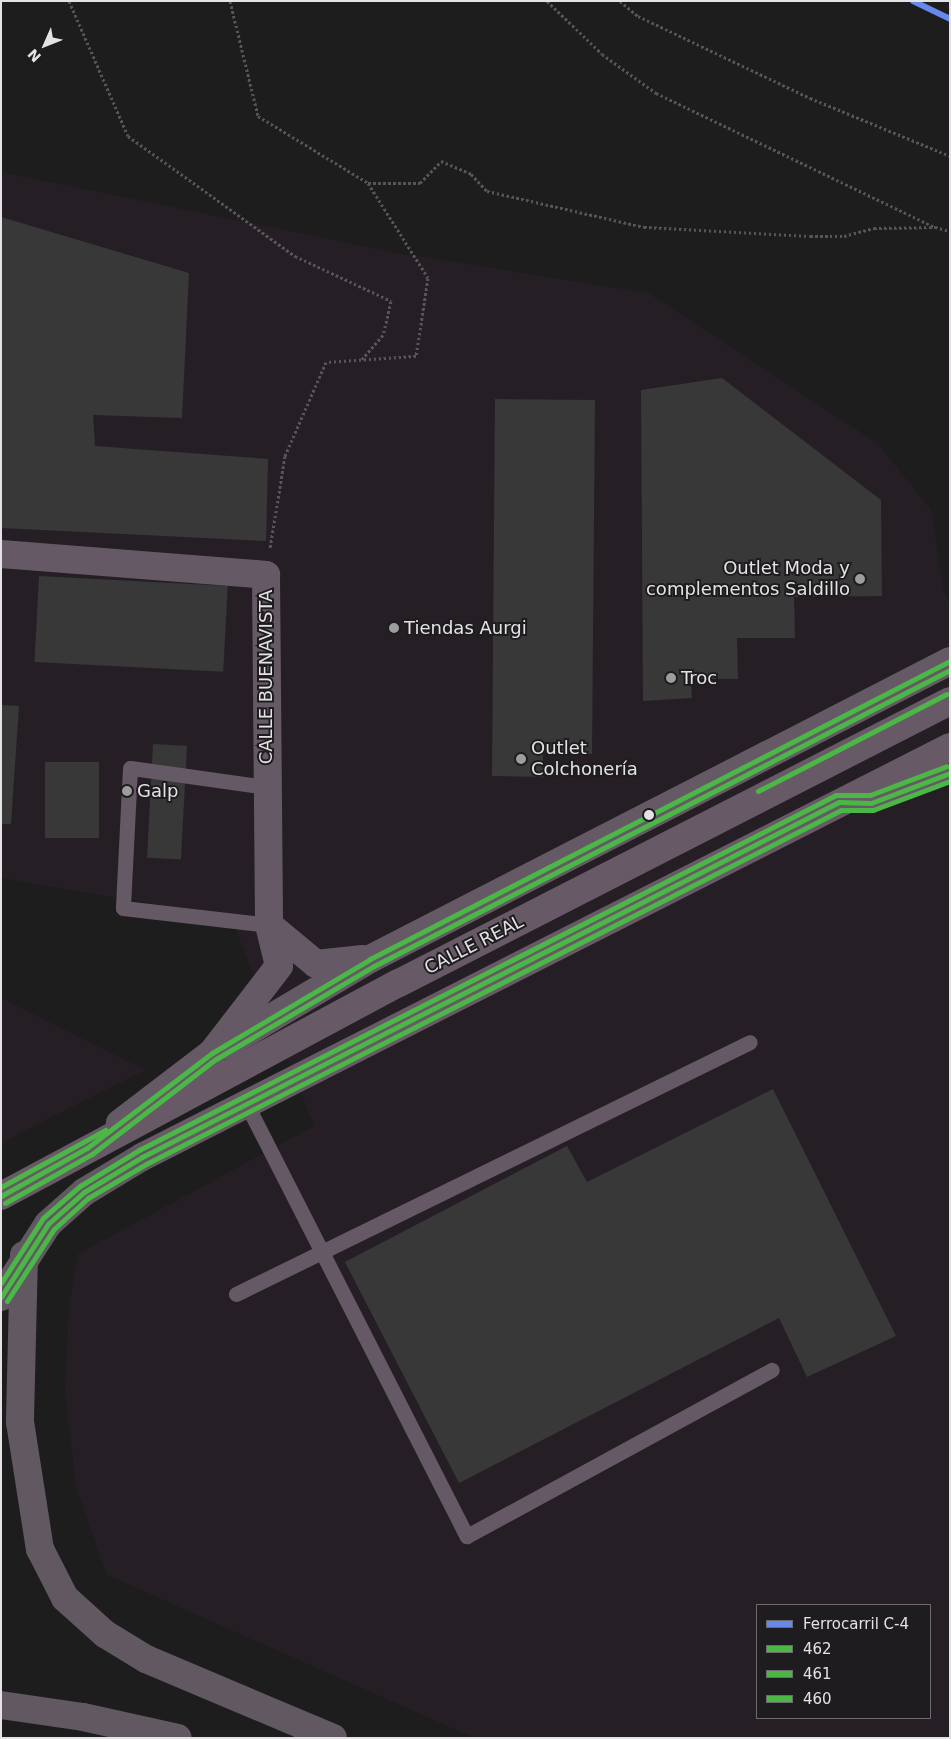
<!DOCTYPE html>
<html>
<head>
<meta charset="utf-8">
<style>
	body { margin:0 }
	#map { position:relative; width:951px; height:1739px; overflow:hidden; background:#1d1d1d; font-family:"DejaVu Sans",sans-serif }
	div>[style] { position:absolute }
	.built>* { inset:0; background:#251f25 }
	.building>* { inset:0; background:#383838; transform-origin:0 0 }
	.path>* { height:3px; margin-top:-1.5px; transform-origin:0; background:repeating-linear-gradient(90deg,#5a535a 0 2.5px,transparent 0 5px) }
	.lane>* { height:15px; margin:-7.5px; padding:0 7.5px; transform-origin:7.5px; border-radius:7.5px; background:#665966 }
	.street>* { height:28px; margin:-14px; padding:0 14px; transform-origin:14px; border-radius:14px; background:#665966 }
	.primary>* { height:28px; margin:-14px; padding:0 14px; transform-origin:14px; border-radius:14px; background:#685967 }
	.highway>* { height:28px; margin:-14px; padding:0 14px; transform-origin:14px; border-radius:14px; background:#615861 }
	.bus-1>* { height:5px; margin:-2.5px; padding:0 2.5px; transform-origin:2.5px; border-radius:2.5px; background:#4ab747 }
	.bus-2>* { height:5px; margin:-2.5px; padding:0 2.5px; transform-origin:2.5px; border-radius:2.5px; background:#4ab747 }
	.bus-3>* { height:5px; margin:-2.5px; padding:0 2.5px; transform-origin:2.5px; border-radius:2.5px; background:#4ab747 }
	.rail-1>* { height:6px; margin:-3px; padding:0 3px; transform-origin:3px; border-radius:3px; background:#6688eb }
	.dots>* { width:14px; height:14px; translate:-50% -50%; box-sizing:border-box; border:2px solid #1e1c1e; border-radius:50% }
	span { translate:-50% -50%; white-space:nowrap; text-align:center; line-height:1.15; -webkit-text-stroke:4px #1e1c1e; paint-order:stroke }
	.poi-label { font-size:18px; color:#e4e2e4 }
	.right { translate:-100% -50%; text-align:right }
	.left { translate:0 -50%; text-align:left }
	.street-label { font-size:18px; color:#e4e2e4 }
	.frame { position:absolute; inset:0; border:2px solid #e4e2e4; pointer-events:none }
	.legend { position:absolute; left:756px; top:1604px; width:175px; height:115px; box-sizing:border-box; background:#1e1c1e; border:1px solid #6d6b6d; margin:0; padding:6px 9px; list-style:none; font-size:15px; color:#e4e2e4 }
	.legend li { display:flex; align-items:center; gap:10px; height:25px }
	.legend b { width:25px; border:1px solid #6d6b6d }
	.north { position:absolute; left:20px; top:20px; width:50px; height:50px; -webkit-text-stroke:4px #1e1c1e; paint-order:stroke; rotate:226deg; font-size:14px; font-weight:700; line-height:20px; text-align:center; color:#e4e2e4 }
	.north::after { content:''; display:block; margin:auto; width:18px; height:22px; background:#e4e2e4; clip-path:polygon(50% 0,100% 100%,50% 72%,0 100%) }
</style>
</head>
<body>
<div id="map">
	<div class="built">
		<i style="clip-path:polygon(evenodd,1px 172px,397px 253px,648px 293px,877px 443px,931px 510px,944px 593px,950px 602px,950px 1738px,474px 1738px,107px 1575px,76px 1487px,65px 1391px,69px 1306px,78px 1254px,314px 1126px,231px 917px,1px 878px,1px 172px,757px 1605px,930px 1605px,930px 1718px,757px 1718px,757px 1605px)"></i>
		<i style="clip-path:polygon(1px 998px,145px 1070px,1px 1143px)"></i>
	</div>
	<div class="building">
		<i style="clip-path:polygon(1px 217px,189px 273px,182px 418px,93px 415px,95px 446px,268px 459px,266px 541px,1px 528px)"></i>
		<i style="clip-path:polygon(722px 378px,881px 500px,882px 596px,794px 597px,795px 638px,737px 638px,738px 679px,691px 679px,692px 698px,643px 701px,641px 390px)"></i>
		<i style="clip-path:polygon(495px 399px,595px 400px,592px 754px,543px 753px,543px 777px,492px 776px)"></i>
		<i style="left:39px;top:576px;width:189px;height:86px;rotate:3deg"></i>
		<i style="clip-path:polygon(1px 705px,19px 706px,11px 824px,1px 824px)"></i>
		<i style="left:153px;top:744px;width:34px;height:114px;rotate:3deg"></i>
		<i style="left:45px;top:762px;width:54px;height:76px"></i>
		<i style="clip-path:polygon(773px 1089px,896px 1336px,807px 1377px,779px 1318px,459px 1483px,345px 1262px,567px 1146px,587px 1182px)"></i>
	</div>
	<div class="path">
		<i style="left:69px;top:1px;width:147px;rotate:66.4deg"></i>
		<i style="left:128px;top:136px;width:206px;rotate:35.7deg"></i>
		<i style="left:295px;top:256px;width:106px;rotate:25.1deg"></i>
		<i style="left:391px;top:301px;width:35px;rotate:103deg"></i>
		<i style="left:383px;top:335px;width:32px;rotate:131deg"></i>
		<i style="left:230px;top:1px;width:118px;rotate:76.3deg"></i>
		<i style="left:258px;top:116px;width:129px;rotate:31.3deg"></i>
		<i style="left:368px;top:183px;width:112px;rotate:57.7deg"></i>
		<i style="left:428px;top:278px;width:79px;rotate:98.7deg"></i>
		<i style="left:416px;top:356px;width:90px;rotate:176.2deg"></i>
		<i style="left:326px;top:362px;width:103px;rotate:113.6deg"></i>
		<i style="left:285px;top:456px;width:94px;rotate:99.2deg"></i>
		<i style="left:547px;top:1px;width:76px;rotate:43.9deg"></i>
		<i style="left:602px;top:54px;width:67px;rotate:35.8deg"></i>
		<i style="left:656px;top:93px;width:309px;rotate:25.7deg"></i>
		<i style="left:620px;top:1px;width:23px;rotate:40deg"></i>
		<i style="left:638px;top:16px;width:191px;rotate:25.5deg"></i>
		<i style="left:810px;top:98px;width:152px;rotate:22.5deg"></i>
		<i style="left:368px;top:183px;width:52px"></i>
		<i style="left:420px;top:183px;width:30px;rotate:-46deg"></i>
		<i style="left:441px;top:161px;width:33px;rotate:23deg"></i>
		<i style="left:471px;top:174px;width:23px;rotate:47deg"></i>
		<i style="left:487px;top:191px;width:161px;rotate:12.9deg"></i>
		<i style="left:644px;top:227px;width:166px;rotate:3.1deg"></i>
		<i style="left:810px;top:236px;width:34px"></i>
		<i style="left:844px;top:236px;width:31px;rotate:-15deg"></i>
		<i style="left:874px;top:228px;width:61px;rotate:-0.9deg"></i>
		<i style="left:935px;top:227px;width:16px;rotate:15deg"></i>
	</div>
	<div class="lane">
		<i style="left:266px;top:787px;width:137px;rotate:-172deg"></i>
		<i style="left:130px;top:768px;width:140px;rotate:92.9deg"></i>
		<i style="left:123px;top:908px;width:147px;rotate:6.6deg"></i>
		<i style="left:850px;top:802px;width:21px;rotate:3deg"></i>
		<i style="left:871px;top:803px;width:85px;rotate:-20.8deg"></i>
		<i style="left:247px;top:1105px;width:484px;rotate:63deg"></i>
		<i style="left:467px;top:1536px;width:347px;rotate:-28.6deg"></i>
		<i style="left:236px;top:1294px;width:572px;rotate:-26.12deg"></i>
	</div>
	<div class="street">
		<i style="left:1px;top:554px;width:266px;rotate:4.5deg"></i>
		<i style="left:266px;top:575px;width:350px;rotate:89.5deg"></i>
		<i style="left:269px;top:925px;width:42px;rotate:76.3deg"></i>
		<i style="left:279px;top:966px;width:110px;rotate:127.6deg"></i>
		<i style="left:212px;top:1053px;width:116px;rotate:142.7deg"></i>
		<i style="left:269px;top:925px;width:61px;rotate:39.7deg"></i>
		<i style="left:316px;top:964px;width:47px;rotate:-6.1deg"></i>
		<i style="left:224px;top:1046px;width:170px;rotate:-30.8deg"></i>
		<i style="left:370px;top:959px;width:652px;rotate:-27.19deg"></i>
	</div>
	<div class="primary">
		<i style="left:142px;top:1157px;width:906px;rotate:-26.9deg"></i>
		<i style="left:1px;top:1196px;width:451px;rotate:-28.2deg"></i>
		<i style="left:399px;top:983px;width:619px;rotate:-27.1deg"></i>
	</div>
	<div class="highway">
		<i style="left:24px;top:1255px;width:167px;rotate:91.4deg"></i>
		<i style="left:20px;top:1422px;width:129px;rotate:81.1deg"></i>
		<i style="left:40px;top:1549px;width:55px;rotate:63deg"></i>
		<i style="left:65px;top:1598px;width:54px;rotate:42deg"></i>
		<i style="left:105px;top:1634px;width:48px;rotate:31.4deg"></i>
		<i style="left:146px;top:1659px;width:203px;rotate:22.9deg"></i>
		<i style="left:1px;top:1297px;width:87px;rotate:-57.2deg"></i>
		<i style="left:48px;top:1224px;width:48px;rotate:-41.6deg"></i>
		<i style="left:84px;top:1192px;width:68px;rotate:-31.1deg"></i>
		<i style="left:1px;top:1705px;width:83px;rotate:8.3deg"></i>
		<i style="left:83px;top:1717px;width:97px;rotate:12.5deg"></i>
	</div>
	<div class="bus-1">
		<i style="left:1px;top:1196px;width:98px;rotate:-29.2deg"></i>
		<i style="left:87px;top:1148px;width:157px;rotate:-37.2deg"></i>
		<i style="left:212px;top:1053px;width:184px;rotate:-30.7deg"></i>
		<i style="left:370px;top:959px;width:652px;rotate:-27.19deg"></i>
		<i style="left:1px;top:1297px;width:87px;rotate:-57.2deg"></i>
		<i style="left:48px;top:1224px;width:48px;rotate:-41.6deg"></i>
		<i style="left:84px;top:1192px;width:68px;rotate:-31.1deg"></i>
		<i style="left:142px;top:1157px;width:782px;rotate:-26.99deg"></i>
		<i style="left:839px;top:802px;width:32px;rotate:2deg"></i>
		<i style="left:871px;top:803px;width:85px;rotate:-20.8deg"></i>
	</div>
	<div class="bus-2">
		<i style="left:5px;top:1203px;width:100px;rotate:-29.4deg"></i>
		<i style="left:92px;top:1154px;width:156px;rotate:-37.5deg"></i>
		<i style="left:216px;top:1059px;width:183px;rotate:-30.5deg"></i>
		<i style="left:374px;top:966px;width:648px;rotate:-27.2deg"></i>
		<i style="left:7px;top:1301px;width:86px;rotate:-56.9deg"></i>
		<i style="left:54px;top:1229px;width:46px;rotate:-42.4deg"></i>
		<i style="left:88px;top:1198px;width:67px;rotate:-30.4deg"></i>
		<i style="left:146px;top:1164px;width:780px;rotate:-26.99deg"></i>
		<i style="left:841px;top:810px;width:32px"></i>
		<i style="left:873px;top:810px;width:82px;rotate:-20.6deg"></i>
	</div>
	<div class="bus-3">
		<i style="left:758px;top:791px;width:212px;rotate:-27.2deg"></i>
		<i style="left:1px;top:1187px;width:119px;rotate:-28.7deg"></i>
		<i style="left:1px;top:1283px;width:77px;rotate:-57.1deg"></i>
		<i style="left:43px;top:1218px;width:49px;rotate:-40.9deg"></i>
		<i style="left:80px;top:1186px;width:69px;rotate:-31.4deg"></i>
		<i style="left:139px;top:1150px;width:782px;rotate:-26.99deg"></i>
		<i style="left:836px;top:795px;width:34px"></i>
		<i style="left:870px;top:795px;width:82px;rotate:-20.6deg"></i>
	</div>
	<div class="rail-1">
		<i style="left:913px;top:1px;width:41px;rotate:25.9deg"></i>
	</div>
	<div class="dots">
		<i style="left:860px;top:579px;background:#9e9d9e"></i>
		<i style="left:394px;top:628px;background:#9e9d9e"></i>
		<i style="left:671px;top:678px;background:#9e9d9e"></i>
		<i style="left:521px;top:759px;background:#9e9d9e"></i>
		<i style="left:127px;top:791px;background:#9e9d9e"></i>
		<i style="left:649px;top:815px;background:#e4e2e4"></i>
	</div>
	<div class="poi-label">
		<span class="right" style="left:850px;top:579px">Outlet Moda y<br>complementos Saldillo</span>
		<span class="left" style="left:404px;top:628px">Tiendas Aurgi</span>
		<span class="left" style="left:681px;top:678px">Troc</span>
		<span class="left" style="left:531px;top:759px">Outlet<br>Colchonería</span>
		<span class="left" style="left:137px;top:791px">Galp</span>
	</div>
	<div class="street-label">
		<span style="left:266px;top:677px;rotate:-90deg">CALLE BUENAVISTA</span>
		<span style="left:474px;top:945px;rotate:-27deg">CALLE REAL</span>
	</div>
	<div class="frame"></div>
	<ul class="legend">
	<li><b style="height:6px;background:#6688eb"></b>Ferrocarril C-4</li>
	<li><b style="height:6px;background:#4ab747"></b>462</li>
	<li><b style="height:6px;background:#4ab747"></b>461</li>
	<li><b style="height:6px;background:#4ab747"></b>460</li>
	</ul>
	<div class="north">N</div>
</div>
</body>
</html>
